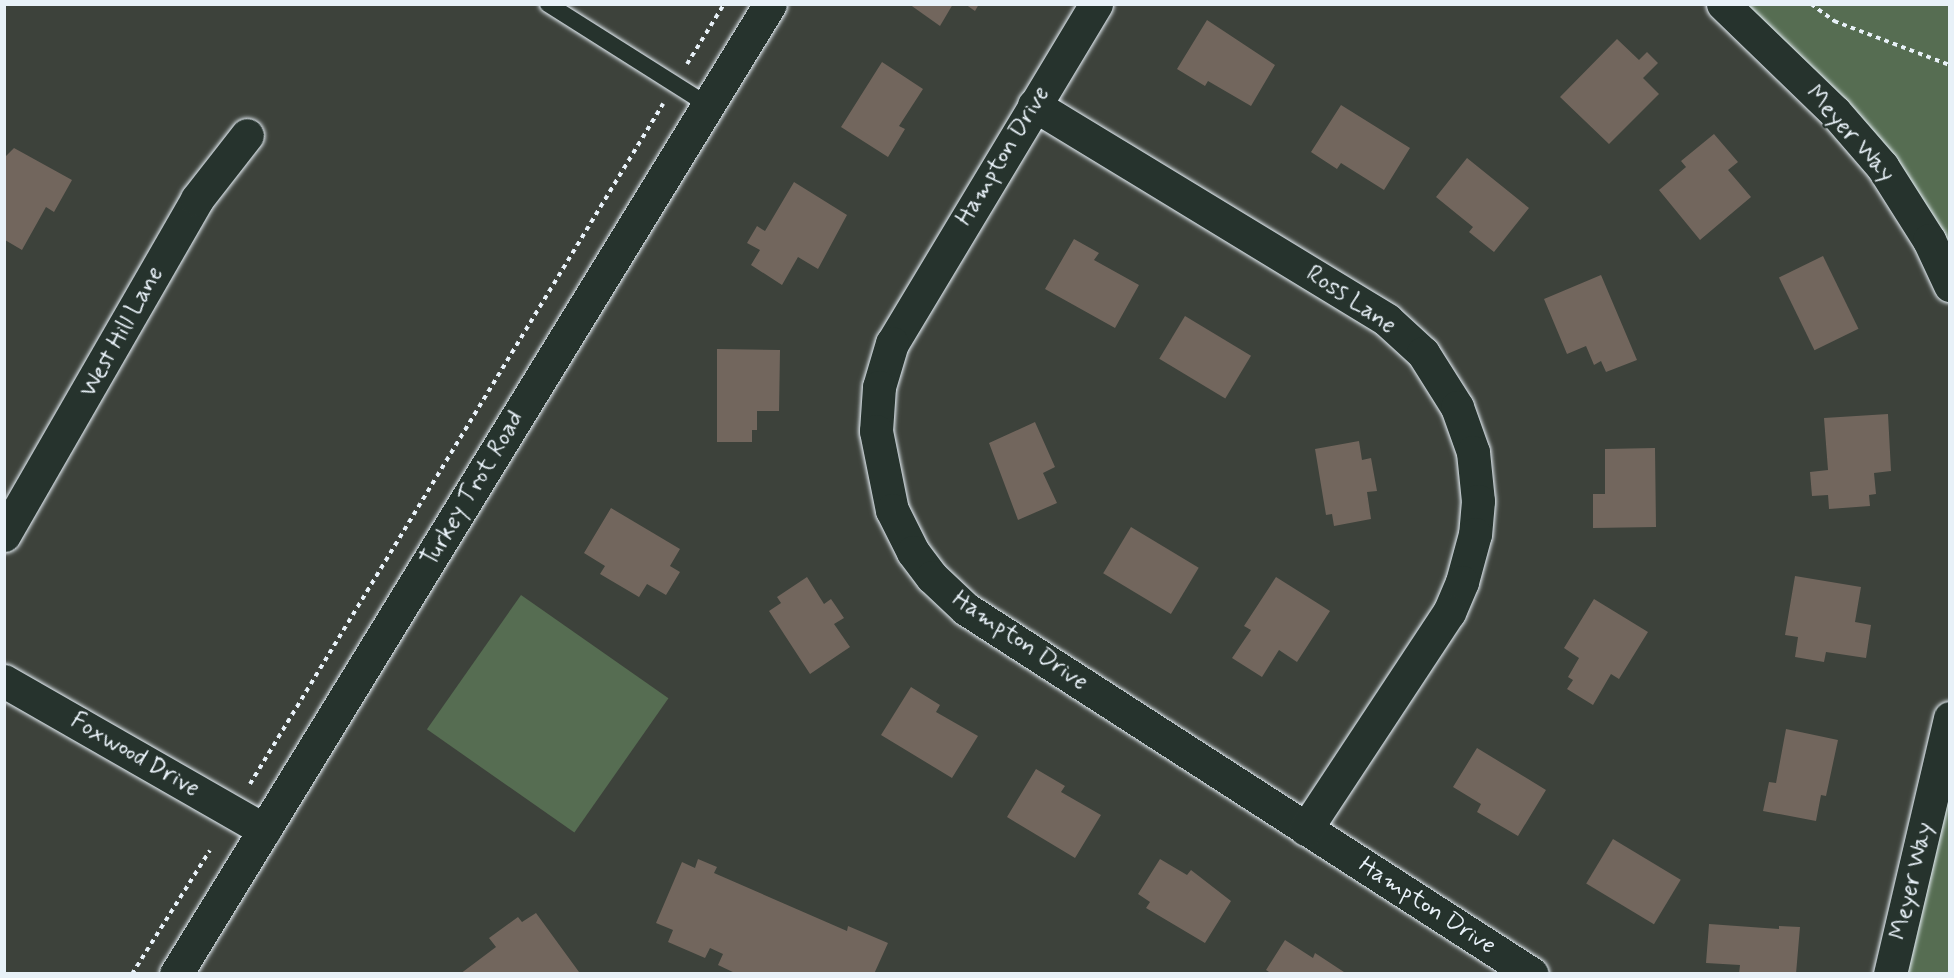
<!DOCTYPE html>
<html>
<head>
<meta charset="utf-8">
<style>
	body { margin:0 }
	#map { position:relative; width:1954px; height:978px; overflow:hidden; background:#3d423b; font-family:Mynerve,sans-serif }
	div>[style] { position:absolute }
	.green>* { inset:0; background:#566d52; transform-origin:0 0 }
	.building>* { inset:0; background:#72665d; transform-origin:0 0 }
	.path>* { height:4px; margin-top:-2px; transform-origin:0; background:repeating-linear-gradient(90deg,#e8f1f8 0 4.5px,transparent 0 9px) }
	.roads { filter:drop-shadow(0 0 2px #e8f1f8) drop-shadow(0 0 2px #e8f1f8) }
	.service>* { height:16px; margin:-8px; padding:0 8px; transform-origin:8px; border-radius:8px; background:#26332d }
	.minor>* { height:33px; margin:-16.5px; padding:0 16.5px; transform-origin:16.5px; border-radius:16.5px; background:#26332d }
	.tertiary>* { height:33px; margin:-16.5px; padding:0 16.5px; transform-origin:16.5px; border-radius:16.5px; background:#26332d }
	span { translate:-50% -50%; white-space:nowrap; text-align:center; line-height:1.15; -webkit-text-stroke:5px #26332d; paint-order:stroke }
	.street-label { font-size:24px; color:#e8f1f8 }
	.frame { position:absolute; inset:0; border:6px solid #e8f1f8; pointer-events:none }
</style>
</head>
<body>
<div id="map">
	<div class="green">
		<i style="clip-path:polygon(1721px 5px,1949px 5px,1949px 300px,1929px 240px)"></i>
		<i style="left:521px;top:595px;width:180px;height:164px;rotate:35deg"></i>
		<i style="clip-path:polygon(1949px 718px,1949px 973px,1890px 973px)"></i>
	</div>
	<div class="building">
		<i style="clip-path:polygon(909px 4px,953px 4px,940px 26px)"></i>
		<i style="clip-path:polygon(965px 4px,979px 4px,975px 11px)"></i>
		<i style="clip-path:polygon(1207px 20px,1275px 65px,1251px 106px,1208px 81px,1205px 86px,1177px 69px)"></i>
		<i style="clip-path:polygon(1617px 39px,1639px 60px,1647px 52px,1658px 63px,1643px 78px,1659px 94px,1609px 144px,1560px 97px)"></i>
		<i style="clip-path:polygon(882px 62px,923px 89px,899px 126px,905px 129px,888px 157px,841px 127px)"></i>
		<i style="clip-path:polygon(1341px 105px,1410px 148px,1384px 190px,1341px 163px,1337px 169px,1311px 152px)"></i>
		<i style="clip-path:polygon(1714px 134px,1738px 162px,1728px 170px,1751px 197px,1700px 240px,1659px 190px,1686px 167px,1681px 161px)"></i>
		<i style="clip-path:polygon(14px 148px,72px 180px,54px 212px,46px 207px,22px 250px,5px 240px,5px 157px)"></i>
		<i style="clip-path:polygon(1467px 158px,1529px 208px,1494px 252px,1469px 232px,1473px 227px,1436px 197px)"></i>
		<i style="clip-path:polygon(794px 182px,847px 215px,818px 269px,798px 257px,782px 285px,751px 265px,760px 250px,747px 243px,757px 226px,765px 231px)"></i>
		<i style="clip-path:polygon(1074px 239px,1099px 253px,1094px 260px,1139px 285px,1115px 328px,1045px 289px)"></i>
		<i style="left:1823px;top:256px;width:81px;height:49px;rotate:64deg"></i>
		<i style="clip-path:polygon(1601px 275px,1637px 360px,1606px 372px,1601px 361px,1594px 365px,1586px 346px,1567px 354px,1544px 299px)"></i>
		<i style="left:1185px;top:316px;width:77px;height:50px;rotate:31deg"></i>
		<i style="clip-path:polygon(717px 349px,780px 350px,779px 411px,757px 411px,757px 430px,752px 430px,752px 442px,717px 442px)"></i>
		<i style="clip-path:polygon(1888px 414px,1891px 471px,1874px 473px,1876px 494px,1869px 495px,1870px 506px,1829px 509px,1828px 495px,1812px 496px,1810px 472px,1828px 470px,1824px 418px)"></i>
		<i style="clip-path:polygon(1035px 422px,1055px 467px,1043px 473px,1057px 503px,1018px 520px,989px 443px)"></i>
		<i style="clip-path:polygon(1359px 441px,1362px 460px,1371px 458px,1377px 491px,1367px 492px,1371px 519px,1334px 526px,1332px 514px,1326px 515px,1315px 449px)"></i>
		<i style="clip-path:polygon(1655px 448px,1656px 527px,1593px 528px,1593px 494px,1605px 494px,1605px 449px)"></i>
		<i style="clip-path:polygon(611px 508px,680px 549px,670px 566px,680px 572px,666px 595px,647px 584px,639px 597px,600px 574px,605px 566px,584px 553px)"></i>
		<i style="left:1131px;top:527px;width:79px;height:54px;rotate:31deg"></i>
		<i style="clip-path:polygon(1795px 576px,1861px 587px,1855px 622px,1871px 625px,1866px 658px,1826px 652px,1824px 662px,1795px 657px,1798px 637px,1785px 635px)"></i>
		<i style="clip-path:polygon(807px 577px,824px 604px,831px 599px,844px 618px,834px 624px,850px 647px,810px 674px,769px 611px,781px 603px,777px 597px)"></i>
		<i style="clip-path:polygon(1276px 577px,1330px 611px,1297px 662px,1279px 650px,1262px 677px,1232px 658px,1251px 630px,1244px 626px)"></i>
		<i style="clip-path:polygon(1594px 599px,1648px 632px,1619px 679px,1611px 674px,1593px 705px,1567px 689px,1573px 680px,1568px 677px,1579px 658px,1564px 648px)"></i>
		<i style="clip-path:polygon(911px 687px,940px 705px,936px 712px,978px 736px,952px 778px,881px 735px)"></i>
		<i style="clip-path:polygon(1786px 729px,1838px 740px,1826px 796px,1821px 795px,1816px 821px,1763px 811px,1769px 782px,1776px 783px)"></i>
		<i style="clip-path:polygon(1477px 748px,1546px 790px,1518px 836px,1477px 812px,1481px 804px,1453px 787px)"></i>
		<i style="clip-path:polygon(1036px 769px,1065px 786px,1061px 792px,1101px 815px,1075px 858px,1007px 817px)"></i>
		<i style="left:1613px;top:839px;width:79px;height:52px;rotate:31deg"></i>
		<i style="clip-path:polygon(698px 859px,717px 867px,714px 873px,847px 931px,848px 926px,888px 943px,874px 974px,737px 974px,718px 965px,723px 954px,710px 948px,705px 958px,668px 942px,673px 930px,656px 923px,682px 862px,695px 868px)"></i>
		<i style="clip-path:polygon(1160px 859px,1187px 875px,1191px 870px,1231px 901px,1205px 943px,1146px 908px,1150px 902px,1138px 894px)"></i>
		<i style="clip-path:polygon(536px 913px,579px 972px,460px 974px,496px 947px,489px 938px,518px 917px,522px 922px)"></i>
		<i style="clip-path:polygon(1709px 924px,1779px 929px,1779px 926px,1800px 927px,1796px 974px,1739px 974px,1740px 965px,1706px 963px)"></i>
		<i style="clip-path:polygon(1285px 940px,1313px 958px,1315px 953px,1347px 974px,1272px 974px,1266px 970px)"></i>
	</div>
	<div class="path">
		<i style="left:1811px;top:4px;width:29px;rotate:36deg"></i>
		<i style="left:1834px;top:21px;width:124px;rotate:20.8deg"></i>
		<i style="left:687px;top:64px;width:70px;rotate:-58.3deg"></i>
		<i style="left:250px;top:784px;width:796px;rotate:-58.73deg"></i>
		<i style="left:132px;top:974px;width:146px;rotate:-57.8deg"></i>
		<i style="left:1949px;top:974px;width:2px;rotate:-63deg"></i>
	</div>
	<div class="roads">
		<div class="service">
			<i style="left:548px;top:4px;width:189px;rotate:32.3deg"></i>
		</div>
		<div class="minor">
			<i style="left:1096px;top:4px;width:396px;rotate:121deg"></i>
			<i style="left:892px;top:343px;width:46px;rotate:106.5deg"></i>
			<i style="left:879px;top:387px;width:44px;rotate:93.9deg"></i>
			<i style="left:876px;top:431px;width:81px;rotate:78.6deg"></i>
			<i style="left:892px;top:510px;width:47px;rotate:63.4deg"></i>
			<i style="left:913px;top:552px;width:31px;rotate:53deg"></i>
			<i style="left:932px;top:577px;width:47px;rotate:43.3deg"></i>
			<i style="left:966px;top:609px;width:673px;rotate:32.82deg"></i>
			<i style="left:1723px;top:4px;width:156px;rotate:44deg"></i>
			<i style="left:1835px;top:112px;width:72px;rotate:49deg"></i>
			<i style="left:1882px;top:166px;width:88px;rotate:57.6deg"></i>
			<i style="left:1929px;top:240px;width:50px;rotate:65deg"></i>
			<i style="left:1034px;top:105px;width:413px;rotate:31.3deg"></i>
			<i style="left:1387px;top:320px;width:49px;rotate:42.5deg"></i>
			<i style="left:1423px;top:353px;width:64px;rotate:57.8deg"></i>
			<i style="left:1457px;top:407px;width:48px;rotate:70.4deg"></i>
			<i style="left:1473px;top:452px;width:49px;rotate:84.2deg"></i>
			<i style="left:1478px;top:501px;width:33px;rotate:95deg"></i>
			<i style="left:1475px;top:534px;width:50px;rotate:105.2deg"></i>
			<i style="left:1462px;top:582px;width:33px;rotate:113deg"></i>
			<i style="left:1449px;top:612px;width:260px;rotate:123.4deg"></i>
			<i style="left:4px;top:535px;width:387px;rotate:-60.1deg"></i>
			<i style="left:197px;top:199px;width:81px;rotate:-52deg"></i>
			<i style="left:4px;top:681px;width:300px;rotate:29.8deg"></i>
			<i style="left:1890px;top:974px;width:263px;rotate:-76.8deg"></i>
		</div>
		<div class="tertiary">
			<i style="left:176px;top:974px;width:1137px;rotate:-58.52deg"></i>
		</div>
	</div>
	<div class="street-label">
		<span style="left:1850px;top:134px;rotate:48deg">Meyer Way</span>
		<span style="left:1003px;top:156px;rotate:-59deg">Hampton Drive</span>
		<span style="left:1351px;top:300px;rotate:34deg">Ross Lane</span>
		<span style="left:122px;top:332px;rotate:-61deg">West Hill Lane</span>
		<span style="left:473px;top:489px;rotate:-59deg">Turkey Trot Road</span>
		<span style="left:1020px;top:641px;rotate:34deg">Hampton Drive</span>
		<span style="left:135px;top:755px;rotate:30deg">Foxwood Drive</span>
		<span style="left:1912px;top:881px;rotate:-77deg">Meyer Way</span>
		<span style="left:1427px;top:906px;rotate:33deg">Hampton Drive</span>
	</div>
	<div class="frame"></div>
</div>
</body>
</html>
